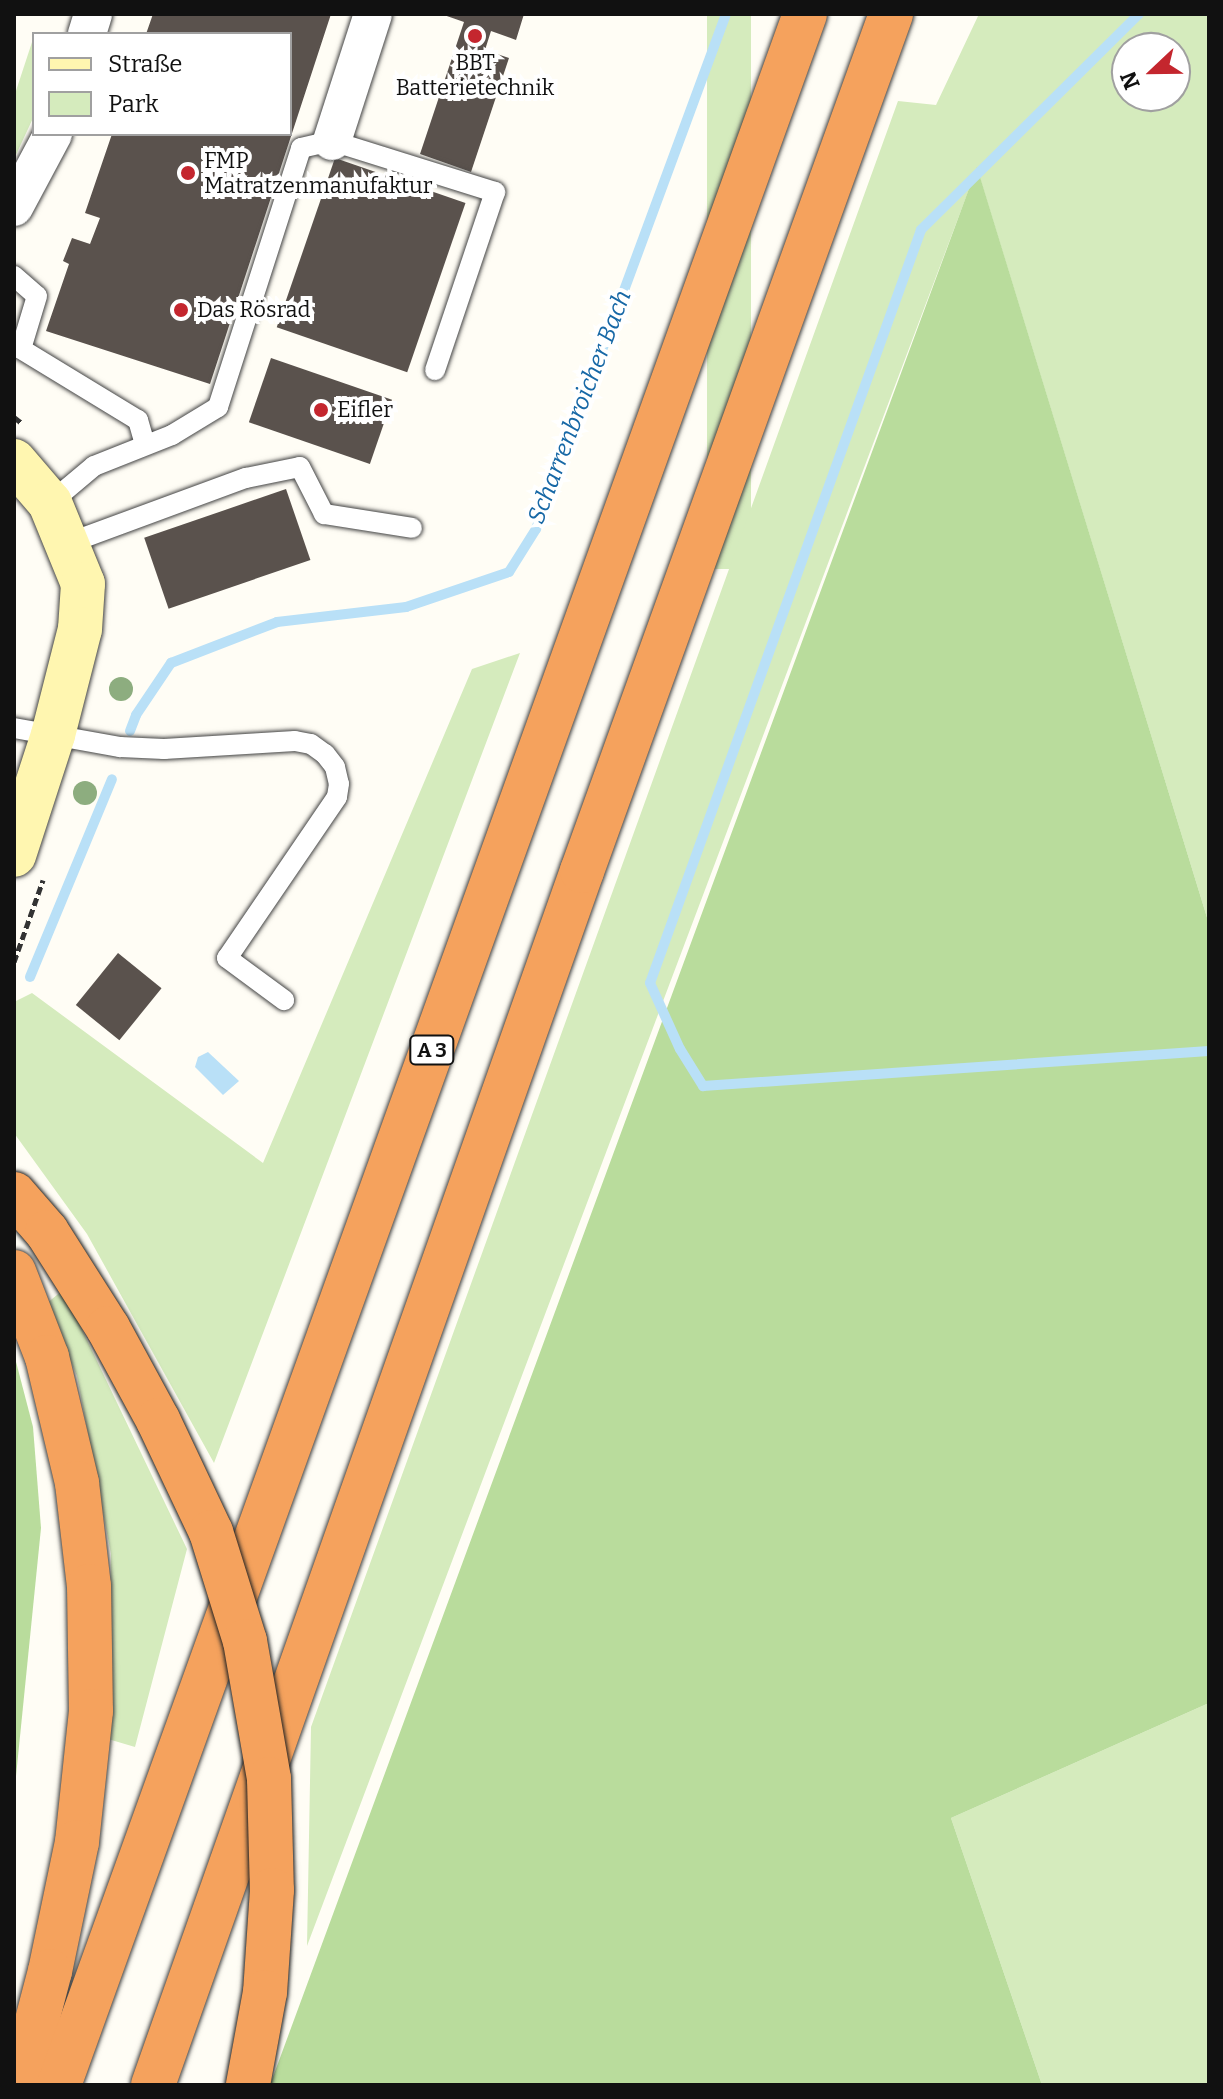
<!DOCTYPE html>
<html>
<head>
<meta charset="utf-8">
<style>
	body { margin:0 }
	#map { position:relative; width:1223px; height:2099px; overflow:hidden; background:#fffdf5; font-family:Bitter,serif }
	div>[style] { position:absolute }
	.green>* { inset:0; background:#d5ebbd; transform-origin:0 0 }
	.forest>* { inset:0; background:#b9dc9c }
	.water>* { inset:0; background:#b9e0f7 }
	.stream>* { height:10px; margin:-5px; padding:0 5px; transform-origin:5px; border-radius:5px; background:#b9e0f7 }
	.building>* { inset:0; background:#5a524d; transform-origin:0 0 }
	.path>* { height:5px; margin-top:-2.5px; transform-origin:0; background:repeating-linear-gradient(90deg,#333 0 8px,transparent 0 12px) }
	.roads { filter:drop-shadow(0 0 2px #444) drop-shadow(0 0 2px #444) }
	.lane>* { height:20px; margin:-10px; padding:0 10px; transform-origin:10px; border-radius:10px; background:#fff }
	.street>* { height:38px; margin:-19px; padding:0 19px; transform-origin:19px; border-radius:19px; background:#fff }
	.secondary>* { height:44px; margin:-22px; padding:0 22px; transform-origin:22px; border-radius:22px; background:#fff6b0 }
	.highway>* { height:44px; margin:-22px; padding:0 22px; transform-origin:22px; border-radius:22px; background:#f5a25d }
	.bridges { filter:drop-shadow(0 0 2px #222) drop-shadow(0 0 2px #222) }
	.highway-bridge>* { height:44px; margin:-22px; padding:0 22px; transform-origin:22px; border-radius:22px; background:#f5a25d }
	.trees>* { width:24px; height:24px; margin:-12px; border-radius:50%; background:#8dad7f }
	.dots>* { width:22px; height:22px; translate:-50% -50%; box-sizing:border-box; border:4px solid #fff; border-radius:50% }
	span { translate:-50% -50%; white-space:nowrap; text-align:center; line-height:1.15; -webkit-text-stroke:8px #fff; paint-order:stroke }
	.shield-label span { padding:2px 6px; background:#fff; border:2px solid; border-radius:6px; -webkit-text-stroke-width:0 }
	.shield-label { font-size:20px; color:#111; font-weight:700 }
	.poi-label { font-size:22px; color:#111 }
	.left { translate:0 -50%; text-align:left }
	.water-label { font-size:24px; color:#1768a6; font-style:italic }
	.frame { position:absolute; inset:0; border:16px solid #111; pointer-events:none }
	.legend { position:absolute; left:32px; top:32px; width:260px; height:104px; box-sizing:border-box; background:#fff; border:2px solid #a0a0a0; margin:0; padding:10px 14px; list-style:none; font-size:24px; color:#111 }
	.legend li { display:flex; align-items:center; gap:16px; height:40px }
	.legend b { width:40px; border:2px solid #a0a0a0 }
	.north { position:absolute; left:1111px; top:32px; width:80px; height:80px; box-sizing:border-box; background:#fff; border:2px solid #a0a0a0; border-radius:50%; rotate:248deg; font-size:22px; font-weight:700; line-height:32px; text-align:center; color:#111 }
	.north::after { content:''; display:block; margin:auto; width:28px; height:36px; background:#c4262e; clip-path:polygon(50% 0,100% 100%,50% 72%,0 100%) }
</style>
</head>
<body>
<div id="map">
	<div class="green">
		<i style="left:707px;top:14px;width:44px;height:555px"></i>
		<i style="clip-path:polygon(evenodd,979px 14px,1209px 14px,1209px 924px,977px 168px,307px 1946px,311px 1727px,898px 101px,936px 105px,979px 14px,1127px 48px,1175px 48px,1175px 96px,1127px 96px,1127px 48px)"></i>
		<i style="clip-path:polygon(34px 36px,34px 116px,14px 159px,14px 97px)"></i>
		<i style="clip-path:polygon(520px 653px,214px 1463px,87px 1234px,14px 1133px,14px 1002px,32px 993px,263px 1163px,472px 669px)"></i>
		<i style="clip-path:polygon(63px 1290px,187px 1549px,135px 1747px,108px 1739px,111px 1554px,77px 1376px,46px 1304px)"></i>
		<i style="clip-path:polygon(1209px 1703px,1209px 2085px,1042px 2085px,951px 1818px)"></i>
	</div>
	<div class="forest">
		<i style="clip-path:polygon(977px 167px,1209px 924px,1209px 1703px,951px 1818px,1042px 2085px,270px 2085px)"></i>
		<i style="clip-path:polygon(14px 1354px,33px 1427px,41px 1528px,14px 1796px)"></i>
	</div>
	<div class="water">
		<i style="clip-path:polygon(208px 1052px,239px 1081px,223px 1095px,195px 1067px,198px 1057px)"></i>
	</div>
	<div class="stream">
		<i style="left:1139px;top:14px;width:307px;rotate:135.3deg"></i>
		<i style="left:921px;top:230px;width:800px;rotate:109.79deg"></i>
		<i style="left:650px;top:983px;width:72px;rotate:65.6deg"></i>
		<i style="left:680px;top:1049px;width:44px;rotate:58.1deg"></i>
		<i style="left:703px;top:1086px;width:507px;rotate:-3.96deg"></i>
		<i style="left:130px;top:731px;width:17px;rotate:-69deg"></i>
		<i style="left:136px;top:715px;width:63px;rotate:-56.1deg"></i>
		<i style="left:171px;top:663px;width:114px;rotate:-21.1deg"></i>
		<i style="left:277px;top:622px;width:130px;rotate:-6.6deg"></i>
		<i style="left:406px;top:607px;width:109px;rotate:-18.8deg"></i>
		<i style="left:509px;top:572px;width:51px;rotate:-57.9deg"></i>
		<i style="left:536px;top:529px;width:549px;rotate:-69.75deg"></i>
		<i style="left:30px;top:977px;width:214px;rotate:-67.5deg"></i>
	</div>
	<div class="building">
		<i style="clip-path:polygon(153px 14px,331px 14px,210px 384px,46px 331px,69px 264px,63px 261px,72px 238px,90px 244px,100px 218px,85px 213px,112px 134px,290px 134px,290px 34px,146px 34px)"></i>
		<i style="clip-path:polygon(441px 14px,524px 14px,516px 40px,491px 31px,485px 50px,509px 58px,471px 172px,420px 154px,464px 22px)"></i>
		<i style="left:335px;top:158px;width:138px;height:179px;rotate:19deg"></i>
		<i style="left:271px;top:358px;width:128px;height:68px;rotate:19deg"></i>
		<i style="left:286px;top:489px;width:75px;height:150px;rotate:71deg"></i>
		<i style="left:118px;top:953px;width:56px;height:67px;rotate:39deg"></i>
	</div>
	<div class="path">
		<i style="left:14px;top:417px;width:11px;rotate:38deg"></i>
		<i style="left:14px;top:962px;width:87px;rotate:-70.5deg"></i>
	</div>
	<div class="roads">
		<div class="lane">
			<i style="left:14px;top:276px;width:30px;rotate:41deg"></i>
			<i style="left:37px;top:296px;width:55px;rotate:106.8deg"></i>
			<i style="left:21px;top:349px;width:137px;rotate:31.3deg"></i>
			<i style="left:138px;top:420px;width:26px;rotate:74deg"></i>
			<i style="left:50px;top:503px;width:57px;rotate:-40.1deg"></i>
			<i style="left:94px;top:466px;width:84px;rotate:-21.7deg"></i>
			<i style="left:172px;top:435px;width:54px;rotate:-31.3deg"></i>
			<i style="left:218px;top:407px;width:272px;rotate:-72.2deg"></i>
			<i style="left:301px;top:148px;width:32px;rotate:-13deg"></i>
			<i style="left:332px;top:141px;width:171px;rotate:17.4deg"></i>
			<i style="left:495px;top:192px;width:188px;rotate:108.6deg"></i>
			<i style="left:69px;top:543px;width:189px;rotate:-20.2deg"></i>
			<i style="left:246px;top:478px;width:55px;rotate:-11.5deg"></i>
			<i style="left:300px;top:467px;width:53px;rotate:62.9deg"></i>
			<i style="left:324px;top:514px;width:89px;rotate:9deg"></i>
			<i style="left:14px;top:728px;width:108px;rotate:10.2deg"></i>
			<i style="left:120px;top:747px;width:44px;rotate:2.6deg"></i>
			<i style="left:164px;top:749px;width:131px;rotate:-3.5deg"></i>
			<i style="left:295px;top:741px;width:16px;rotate:11deg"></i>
			<i style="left:311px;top:744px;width:17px;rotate:36deg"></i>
			<i style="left:325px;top:754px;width:16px;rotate:52deg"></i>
			<i style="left:335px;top:767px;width:17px;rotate:77deg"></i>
			<i style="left:339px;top:784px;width:13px;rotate:99deg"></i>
			<i style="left:337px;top:797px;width:195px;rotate:124.3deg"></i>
			<i style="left:227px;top:958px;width:71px;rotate:36.4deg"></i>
		</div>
		<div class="street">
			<i style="left:87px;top:34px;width:21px;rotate:-73deg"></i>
			<i style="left:332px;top:141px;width:133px;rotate:-72.1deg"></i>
			<i style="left:14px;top:207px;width:83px;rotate:-61.9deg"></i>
		</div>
		<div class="secondary">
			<i style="left:14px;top:461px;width:55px;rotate:49.4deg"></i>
			<i style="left:50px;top:503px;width:87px;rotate:67.8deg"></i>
			<i style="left:83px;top:584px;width:45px;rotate:93.8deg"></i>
			<i style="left:80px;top:629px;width:109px;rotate:104.3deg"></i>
			<i style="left:53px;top:735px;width:126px;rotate:108deg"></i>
		</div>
		<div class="highway">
			<i style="left:14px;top:1272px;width:91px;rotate:68.8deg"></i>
			<i style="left:47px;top:1357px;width:130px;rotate:76.6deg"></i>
			<i style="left:77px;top:1483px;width:104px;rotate:83.4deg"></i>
			<i style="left:89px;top:1586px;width:125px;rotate:89.1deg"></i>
			<i style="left:91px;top:1711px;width:132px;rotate:96.1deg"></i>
			<i style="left:77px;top:1842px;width:132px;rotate:101.8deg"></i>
			<i style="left:50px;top:1971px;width:118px;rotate:104.7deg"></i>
			<i style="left:59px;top:2085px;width:2201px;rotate:-70.19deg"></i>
			<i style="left:153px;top:2085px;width:1288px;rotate:-70.54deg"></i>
			<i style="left:582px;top:871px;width:911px;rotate:-70.17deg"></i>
		</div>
	</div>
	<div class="bridges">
		<div class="highway-bridge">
			<i style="left:14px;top:1194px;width:50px;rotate:49deg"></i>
			<i style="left:47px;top:1232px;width:114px;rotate:57.6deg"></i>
			<i style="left:108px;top:1328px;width:105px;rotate:61.5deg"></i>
			<i style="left:158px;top:1420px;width:124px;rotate:64.7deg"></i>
			<i style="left:211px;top:1532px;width:114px;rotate:72.7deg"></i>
			<i style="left:245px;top:1641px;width:140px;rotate:80.1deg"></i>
			<i style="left:269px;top:1779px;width:111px;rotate:88.5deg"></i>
			<i style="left:272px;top:1890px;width:102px;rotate:93.9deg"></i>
			<i style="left:265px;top:1992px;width:95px;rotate:100.4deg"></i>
		</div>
	</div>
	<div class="trees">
		<i style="left:121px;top:689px"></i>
		<i style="left:85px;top:793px"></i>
	</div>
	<div class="dots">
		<i style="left:475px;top:36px;background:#c4262e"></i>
		<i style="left:188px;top:173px;background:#c4262e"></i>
		<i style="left:181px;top:310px;background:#c4262e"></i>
		<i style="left:321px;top:410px;background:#c4262e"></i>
	</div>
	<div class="shield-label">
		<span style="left:432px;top:1050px">A 3</span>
	</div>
	<div class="poi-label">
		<span style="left:475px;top:75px">BBT<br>Batterietechnik</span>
		<span class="left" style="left:204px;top:173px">FMP<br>Matratzenmanufaktur</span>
		<span class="left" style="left:197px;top:310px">Das Rösrad</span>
		<span class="left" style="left:337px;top:410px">Eifler</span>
	</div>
	<div class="water-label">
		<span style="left:580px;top:407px;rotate:-69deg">Scharrenbroicher Bach</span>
	</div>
	<div class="frame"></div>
	<ul class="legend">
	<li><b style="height:10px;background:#fff6b0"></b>Straße</li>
	<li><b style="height:22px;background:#d5ebbd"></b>Park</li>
	</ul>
	<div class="north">N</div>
</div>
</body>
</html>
